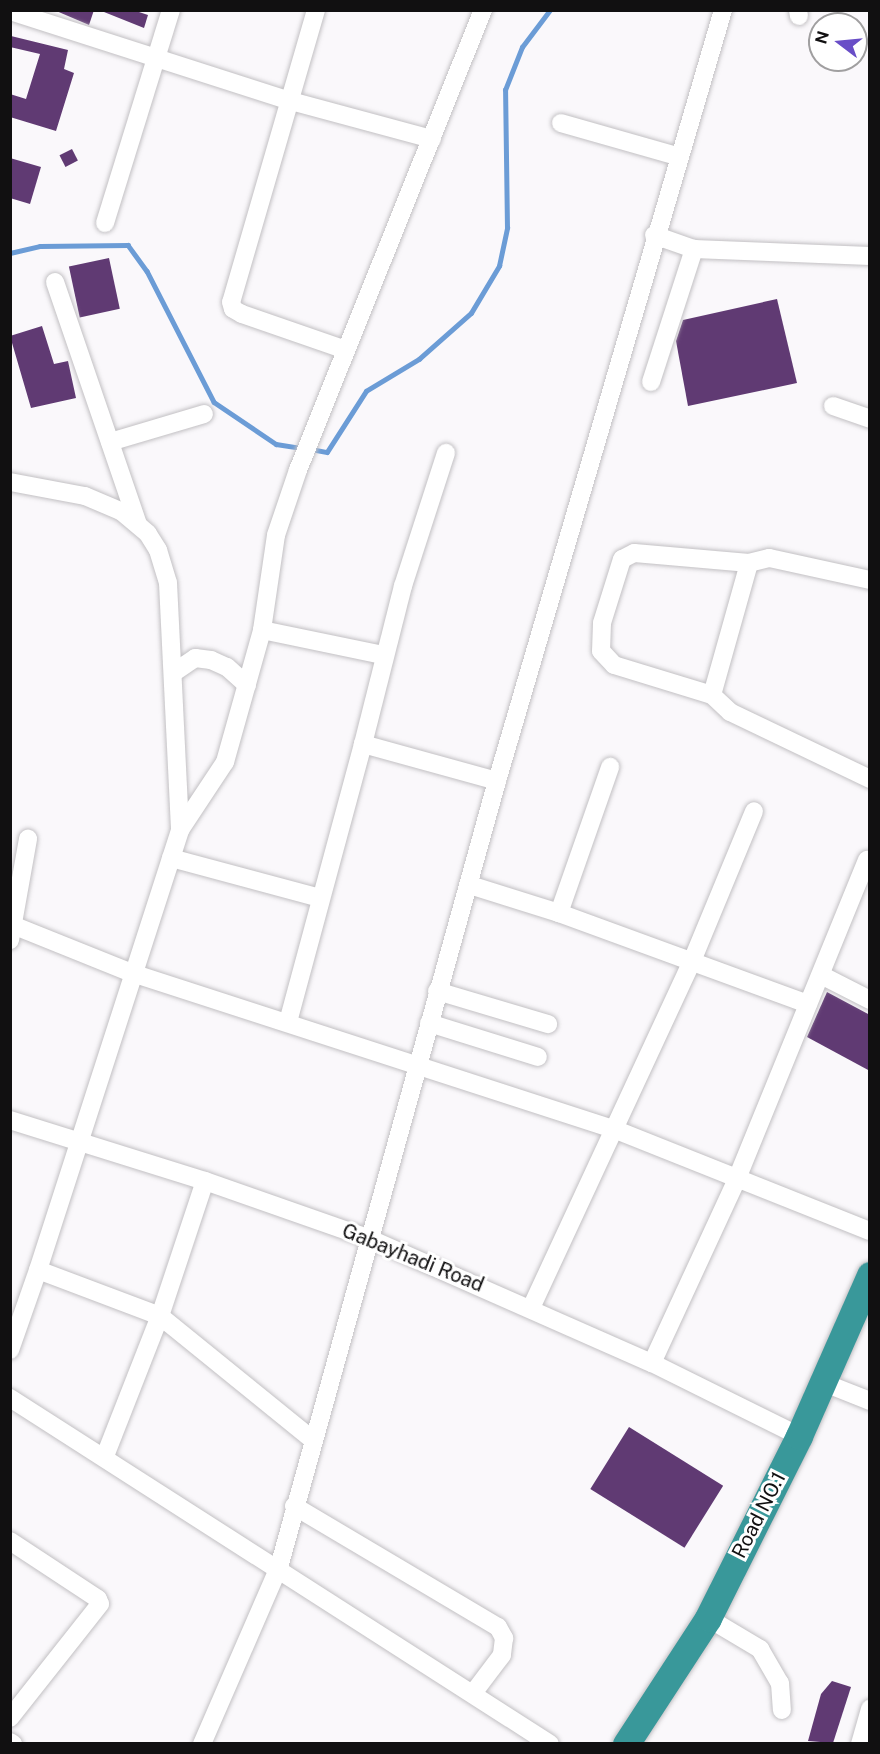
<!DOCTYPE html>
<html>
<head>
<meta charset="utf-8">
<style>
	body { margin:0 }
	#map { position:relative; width:880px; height:1754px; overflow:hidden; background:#faf8fb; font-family:"Public Sans",sans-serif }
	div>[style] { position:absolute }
	.stream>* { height:4.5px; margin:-2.25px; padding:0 2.25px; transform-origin:2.25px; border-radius:2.25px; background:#6b9cd6 }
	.building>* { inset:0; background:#603a73; transform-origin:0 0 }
	.roads { filter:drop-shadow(0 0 2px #c2c0c3) drop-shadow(0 0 2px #c2c0c3) }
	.minor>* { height:18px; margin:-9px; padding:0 9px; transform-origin:9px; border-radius:9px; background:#fff }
	.highway>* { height:27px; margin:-13.5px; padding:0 13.5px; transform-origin:13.5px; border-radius:13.5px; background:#39989a }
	span { translate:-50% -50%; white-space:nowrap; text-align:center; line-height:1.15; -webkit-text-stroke:6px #fff; paint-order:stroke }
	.street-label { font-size:20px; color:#111011 }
	.frame { position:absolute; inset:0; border:12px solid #111011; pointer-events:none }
	.north { position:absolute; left:808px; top:12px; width:60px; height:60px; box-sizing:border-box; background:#fff; border:2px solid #a09fa0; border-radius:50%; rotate:286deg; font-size:16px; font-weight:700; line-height:24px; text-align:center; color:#111011 }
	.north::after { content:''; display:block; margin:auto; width:21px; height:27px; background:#694ec7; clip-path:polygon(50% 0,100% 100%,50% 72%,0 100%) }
</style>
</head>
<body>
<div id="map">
	<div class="stream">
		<i style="left:10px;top:253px;width:31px;rotate:-13deg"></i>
		<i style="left:40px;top:246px;width:88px;rotate:-0.7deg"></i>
		<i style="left:128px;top:245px;width:32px;rotate:54deg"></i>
		<i style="left:147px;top:271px;width:147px;rotate:62.9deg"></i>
		<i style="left:214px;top:402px;width:75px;rotate:34.1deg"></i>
		<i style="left:276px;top:444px;width:26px;rotate:9deg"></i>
		<i style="left:311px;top:449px;width:16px;rotate:11deg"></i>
		<i style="left:327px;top:452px;width:72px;rotate:-57.4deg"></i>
		<i style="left:366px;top:391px;width:62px;rotate:-31.1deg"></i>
		<i style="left:419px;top:359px;width:69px;rotate:-41.5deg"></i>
		<i style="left:471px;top:313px;width:55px;rotate:-59.2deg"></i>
		<i style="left:499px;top:266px;width:39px;rotate:-78deg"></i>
		<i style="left:507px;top:228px;width:138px;rotate:-90.8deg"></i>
		<i style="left:505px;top:90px;width:46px;rotate:-68.4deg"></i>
		<i style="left:522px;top:47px;width:46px;rotate:-52.9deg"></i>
	</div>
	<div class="building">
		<i style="clip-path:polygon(54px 10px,94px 10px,89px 25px)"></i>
		<i style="clip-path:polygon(99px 10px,133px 10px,148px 15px,144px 28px)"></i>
		<i style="clip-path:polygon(11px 36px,68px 50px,64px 69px,74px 73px,56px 131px,10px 117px,10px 94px,26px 99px,40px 54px,10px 47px)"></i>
		<i style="left:72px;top:149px;width:13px;height:14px;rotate:63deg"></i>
		<i style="clip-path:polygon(10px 158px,41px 167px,30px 204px,10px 198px)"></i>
		<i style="left:109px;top:258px;width:52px;height:41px;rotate:78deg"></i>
		<i style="clip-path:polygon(777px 299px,797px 383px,688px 406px,676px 341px,683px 320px)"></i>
		<i style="clip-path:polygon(42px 326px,54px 364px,68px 361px,76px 398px,31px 408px,10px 336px)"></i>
		<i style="clip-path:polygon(827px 992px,870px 1015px,870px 1071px,807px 1037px)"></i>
		<i style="left:629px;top:1427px;width:111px;height:73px;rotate:32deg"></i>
		<i style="clip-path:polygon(832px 1681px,851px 1687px,833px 1743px,808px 1741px,821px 1694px)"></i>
	</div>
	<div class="roads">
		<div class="minor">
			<i style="left:316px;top:10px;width:304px;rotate:106.2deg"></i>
			<i style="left:231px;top:302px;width:7px;rotate:74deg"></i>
			<i style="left:233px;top:309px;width:10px;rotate:29deg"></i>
			<i style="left:242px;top:314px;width:110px;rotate:19.1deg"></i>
			<i style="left:798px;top:10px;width:6px;rotate:81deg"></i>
			<i style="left:10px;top:11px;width:291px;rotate:17.8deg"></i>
			<i style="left:287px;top:100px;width:150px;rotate:15.1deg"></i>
			<i style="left:561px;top:123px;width:121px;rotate:15.9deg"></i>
			<i style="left:105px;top:223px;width:223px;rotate:-72.8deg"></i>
			<i style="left:654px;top:235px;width:42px;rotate:19.3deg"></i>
			<i style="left:694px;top:249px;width:176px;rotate:2.3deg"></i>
			<i style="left:55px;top:282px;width:256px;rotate:71.1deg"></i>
			<i style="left:651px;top:382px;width:140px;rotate:-72.1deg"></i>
			<i style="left:833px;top:406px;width:39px;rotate:19deg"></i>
			<i style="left:110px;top:442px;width:98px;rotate:-16.6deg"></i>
			<i style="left:10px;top:482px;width:76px;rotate:10.6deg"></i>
			<i style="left:85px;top:496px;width:39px;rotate:23deg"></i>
			<i style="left:121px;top:511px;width:35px;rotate:40deg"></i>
			<i style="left:148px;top:534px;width:19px;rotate:58deg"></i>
			<i style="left:158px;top:550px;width:34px;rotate:73deg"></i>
			<i style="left:168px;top:583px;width:247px;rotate:87.2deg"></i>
			<i style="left:870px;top:580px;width:103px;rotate:-167.7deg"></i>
			<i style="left:769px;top:558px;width:21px;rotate:166deg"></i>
			<i style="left:749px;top:563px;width:115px;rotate:-175deg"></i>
			<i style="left:634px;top:553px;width:13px;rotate:153deg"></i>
			<i style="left:622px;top:559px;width:67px;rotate:107.4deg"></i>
			<i style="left:602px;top:623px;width:28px;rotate:92deg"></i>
			<i style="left:601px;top:651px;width:19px;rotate:47deg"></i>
			<i style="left:614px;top:665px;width:102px;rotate:17deg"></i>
			<i style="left:712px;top:695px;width:25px;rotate:43deg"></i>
			<i style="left:730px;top:712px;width:155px;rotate:25.6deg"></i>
			<i style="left:262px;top:630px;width:124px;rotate:11.7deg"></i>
			<i style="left:173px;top:673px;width:27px;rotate:-34deg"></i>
			<i style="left:195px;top:658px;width:16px;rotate:7deg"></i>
			<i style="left:211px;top:660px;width:17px;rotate:24deg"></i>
			<i style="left:227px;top:667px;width:27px;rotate:42deg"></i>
			<i style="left:712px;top:695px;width:137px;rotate:-74.3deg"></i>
			<i style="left:363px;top:744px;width:163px;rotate:-75.8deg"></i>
			<i style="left:403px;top:586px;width:140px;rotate:-72.1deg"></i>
			<i style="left:171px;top:858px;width:154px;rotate:15deg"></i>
			<i style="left:470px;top:885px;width:93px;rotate:17.5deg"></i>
			<i style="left:559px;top:913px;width:265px;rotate:20.1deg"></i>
			<i style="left:559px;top:913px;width:155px;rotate:-70.7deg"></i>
			<i style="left:10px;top:924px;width:131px;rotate:21.9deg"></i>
			<i style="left:132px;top:973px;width:509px;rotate:17.97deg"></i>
			<i style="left:616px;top:1130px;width:273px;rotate:21.7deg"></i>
			<i style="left:10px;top:940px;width:103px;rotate:-79.9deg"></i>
			<i style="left:821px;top:975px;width:55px;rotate:27deg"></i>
			<i style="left:437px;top:991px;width:116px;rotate:16.6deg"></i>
			<i style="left:288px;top:1022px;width:288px;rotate:-74.9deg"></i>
			<i style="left:363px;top:744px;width:139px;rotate:15.4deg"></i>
			<i style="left:429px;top:1023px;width:114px;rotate:17.3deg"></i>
			<i style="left:10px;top:1120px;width:204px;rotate:17.4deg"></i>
			<i style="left:205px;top:1181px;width:173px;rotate:19.3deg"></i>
			<i style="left:368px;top:1238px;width:310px;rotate:23.8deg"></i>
			<i style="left:652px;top:1363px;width:164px;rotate:26.4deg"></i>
			<i style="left:531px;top:1308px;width:383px;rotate:-65.1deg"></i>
			<i style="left:692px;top:961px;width:162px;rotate:-67.5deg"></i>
			<i style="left:10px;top:1350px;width:85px;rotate:-70.7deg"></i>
			<i style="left:652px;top:1363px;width:200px;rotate:-65.2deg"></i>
			<i style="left:736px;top:1181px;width:347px;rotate:-67.8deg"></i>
			<i style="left:822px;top:1382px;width:52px;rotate:21.6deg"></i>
			<i style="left:10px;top:1398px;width:641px;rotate:32.65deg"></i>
			<i style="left:313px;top:1440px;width:197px;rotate:-141deg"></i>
			<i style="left:160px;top:1316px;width:130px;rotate:-159.3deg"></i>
			<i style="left:38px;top:1270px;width:462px;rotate:-72.1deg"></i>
			<i style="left:180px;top:830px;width:82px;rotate:-56.5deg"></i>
			<i style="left:225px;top:762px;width:137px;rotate:-74.3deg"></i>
			<i style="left:262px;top:630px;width:96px;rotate:-81.6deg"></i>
			<i style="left:276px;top:535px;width:69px;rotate:-71.3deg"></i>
			<i style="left:298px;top:470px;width:496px;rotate:-68.1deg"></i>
			<i style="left:105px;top:1456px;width:150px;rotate:-68.6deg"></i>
			<i style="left:160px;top:1316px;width:142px;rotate:-71.6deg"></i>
			<i style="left:294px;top:1506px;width:237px;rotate:30.7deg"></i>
			<i style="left:498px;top:1627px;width:13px;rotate:61deg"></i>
			<i style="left:504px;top:1638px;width:17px;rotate:97deg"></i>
			<i style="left:502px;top:1655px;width:46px;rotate:127.1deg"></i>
			<i style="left:10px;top:1541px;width:105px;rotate:33.4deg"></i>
			<i style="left:98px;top:1599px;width:5px;rotate:68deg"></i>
			<i style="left:100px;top:1604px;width:145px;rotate:128.3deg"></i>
			<i style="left:708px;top:1618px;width:61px;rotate:30.8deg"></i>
			<i style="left:760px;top:1649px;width:39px;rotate:60deg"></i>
			<i style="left:780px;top:1683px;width:27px;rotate:86deg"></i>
			<i style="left:10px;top:1742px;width:4px;rotate:34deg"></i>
			<i style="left:202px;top:1744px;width:193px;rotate:-66.5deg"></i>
			<i style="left:279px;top:1567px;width:816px;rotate:-74.5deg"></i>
			<i style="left:497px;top:781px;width:803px;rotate:-73.66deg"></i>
			<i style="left:860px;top:1744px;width:37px;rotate:-74deg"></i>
		</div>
		<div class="highway">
			<i style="left:626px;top:1744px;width:150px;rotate:-56.9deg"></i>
			<i style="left:708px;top:1618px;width:203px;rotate:-63.4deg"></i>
			<i style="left:799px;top:1436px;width:176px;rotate:-66.2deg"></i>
		</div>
	</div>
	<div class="street-label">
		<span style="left:413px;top:1258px;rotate:22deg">Gabayhadi Road</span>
		<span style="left:759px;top:1515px;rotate:-63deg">Road NO.1</span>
	</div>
	<div class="frame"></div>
	<div class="north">N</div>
</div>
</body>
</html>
